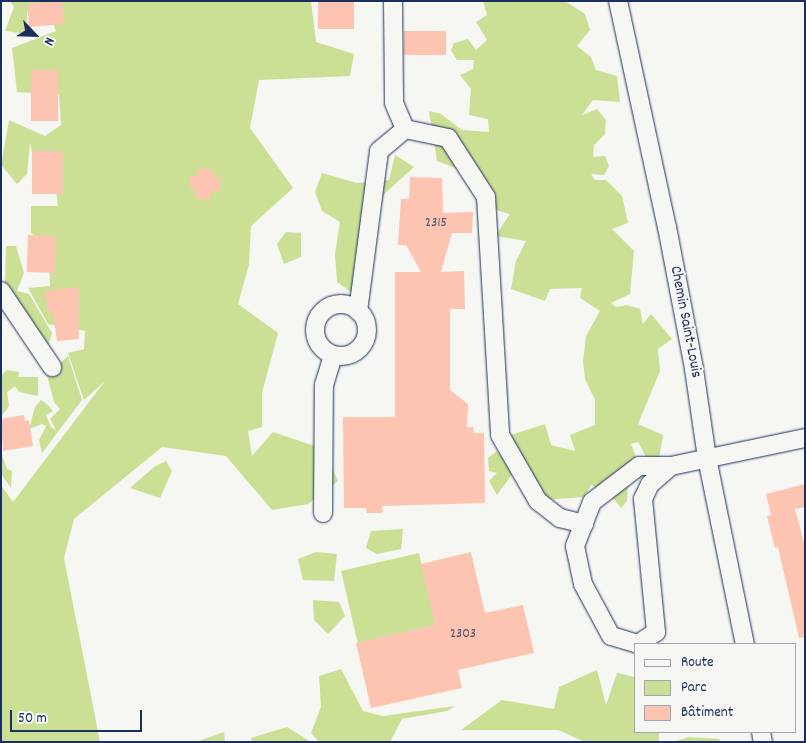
<!DOCTYPE html>
<html>
<head>
<meta charset="utf-8">
<style>
	body { margin:0 }
	#map { position:relative; width:806px; height:743px; overflow:hidden; background:#f6f6f2; font-family:Dekko,sans-serif }
	div>[style] { position:absolute }
	.green>* { inset:0; background:#cbe095; transform-origin:0 0 }
	.building>* { inset:0; background:#fdc4b1; transform-origin:0 0 }
	.roads { filter:drop-shadow(0 0 1px #1b2f5e) drop-shadow(0 0 1px #1b2f5e) }
	.minor>* { height:18px; margin:-9px; padding:0 9px; transform-origin:9px; border-radius:9px; background:#f6f6f2 }
	.minor>.ring { margin:-9px; padding:0; box-sizing:content-box; background:none; border:18px solid #f6f6f2; border-radius:50% }
	span { translate:-50% -50%; white-space:nowrap; text-align:center; line-height:1.15; -webkit-text-stroke:4px #f6f6f2; paint-order:stroke }
	.number-label { font-size:14px; color:#545473 }
	.number-label span { -webkit-text-stroke-width:0 }
	.street-label { font-size:16px; color:#1b2f5e }
	.frame { position:absolute; inset:0; border:2px solid #1b2f5e; pointer-events:none }
	.legend { position:absolute; left:634px; top:643px; width:162px; height:90px; box-sizing:border-box; background:#f6f6f2; border:1px solid #9ea6b7; margin:0; padding:6px 9px; list-style:none; font-size:15px; color:#1b2f5e }
	.legend li { display:flex; align-items:center; gap:10px; height:25px }
	.legend b { width:25px; border:1px solid #9ea6b7 }
	.north { position:absolute; left:10px; top:10px; width:50px; height:50px; -webkit-text-stroke:4px #f6f6f2; paint-order:stroke; rotate:114deg; font-size:14px; font-weight:700; line-height:20px; text-align:center; color:#1b2f5e }
	.north::after { content:''; display:block; margin:auto; width:18px; height:22px; background:#1b2f5e; clip-path:polygon(50% 0,100% 100%,50% 72%,0 100%) }
	.scale { position:absolute; left:10px; top:710px; width:132px; height:22px; box-sizing:border-box; border:2px solid #1b2f5e; border-top:0; padding-left:6px; font-size:15px; line-height:18px; white-space:nowrap; color:#1b2f5e; -webkit-text-stroke:4px #f6f6f2; paint-order:stroke }
</style>
</head>
<body>
<div id="map">
	<div class="green">
		<i style="clip-path:polygon(10px 1px,311px 1px,316px 42px,354px 54px,350px 76px,259px 80px,250px 128px,293px 188px,251px 226px,249px 265px,238px 304px,278px 333px,262px 393px,262px 427px,248px 431px,252px 456px,273px 432px,323px 449px,338px 481px,308px 504px,272px 510px,226px 456px,162px 447px,74px 519px,64px 558px,100px 742px,1px 742px,1px 485px,13px 502px,105px 381px,84px 400px,68px 353px,84px 349px,85px 331px,48px 324px,28px 288px,50px 286px,49px 244px,31px 233px,31px 206px,58px 206px,54px 175px,38px 178px,30px 143px,27px 174px,17px 184px,1px 165px,9px 120px,45px 136px,61px 125px,59px 95px,17px 92px,12px 48px,56px 31px,48px 12px,27px 13px,27px 34px,5px 31px,14px 7px)"></i>
		<i style="clip-path:polygon(483px 1px,565px 1px,585px 14px,590px 30px,577px 46px,591px 57px,596px 70px,617px 76px,620px 102px,593px 100px,582px 115px,597px 109px,606px 120px,605px 134px,594px 145px,593px 157px,605px 156px,609px 166px,604px 175px,591px 174px,595px 180px,606px 180px,622px 196px,628px 223px,612px 229px,634px 251px,630px 294px,611px 303px,616px 307px,627px 305px,640px 309px,643px 324px,651px 314px,672px 339px,658px 349px,660px 371px,638px 424px,663px 435px,659px 458px,650px 464px,638px 442px,631px 444px,642px 471px,628px 478px,627px 501px,621px 508px,610px 494px,591px 485px,584px 497px,542px 500px,511px 435px,545px 424px,551px 445px,575px 451px,570px 435px,595px 425px,595px 400px,585px 379px,583px 362px,586px 336px,600px 311px,580px 298px,582px 288px,550px 289px,545px 301px,511px 289px,516px 261px,526px 241px,495px 236px,510px 214px,499px 211px,481px 200px,470px 190px,458px 169px,437px 161px,429px 111px,441px 114px,462px 130px,489px 132px,488px 119px,469px 115px,471px 89px,460px 75px,473px 69px,474px 60px,457px 60px,451px 50px,454px 43px,468px 39px,476px 50px,487px 40px,476px 22px,487px 15px)"></i>
		<i style="clip-path:polygon(395px 155px,414px 167px,384px 194px,357px 296px,337px 282px,335px 254px,340px 222px,322px 211px,315px 192px,322px 173px,357px 183px,389px 180px)"></i>
		<i style="clip-path:polygon(286px 232px,301px 233px,301px 257px,284px 264px,277px 244px)"></i>
		<i style="clip-path:polygon(6px 246px,16px 246px,24px 273px,17px 291px,29px 294px,52px 333px,48px 347px,5px 283px)"></i>
		<i style="clip-path:polygon(68px 356px,82px 400px,42px 453px,39px 440px,46px 426px,42px 424px,29px 429px,35px 407px,41px 400px,48px 405px,53px 411px,46px 415px,51px 427px,56px 430px,50px 419px,60px 409px,54px 402px,47px 375px)"></i>
		<i style="clip-path:polygon(7px 370px,19px 372px,18px 377px,38px 377px,38px 396px,19px 392px,15px 386px,7px 392px,9px 406px,1px 417px,1px 376px)"></i>
		<i style="clip-path:polygon(497px 451px,513px 473px,497px 495px,489px 481px,497px 473px,489px 471px,488px 458px)"></i>
		<i style="clip-path:polygon(1px 452px,7px 469px,12px 471px,11px 488px,1px 474px)"></i>
		<i style="clip-path:polygon(166px 461px,172px 471px,160px 498px,130px 488px,154px 467px)"></i>
		<i style="clip-path:polygon(403px 529px,401px 549px,377px 554px,366px 548px,371px 531px)"></i>
		<i style="clip-path:polygon(316px 552px,337px 554px,334px 581px,303px 580px,298px 559px)"></i>
		<i style="left:419px;top:553px;width:74px;height:80px;rotate:77deg"></i>
		<i style="clip-path:polygon(313px 600px,339px 602px,345px 616px,328px 634px,314px 620px)"></i>
		<i style="clip-path:polygon(341px 669px,363px 711px,383px 716px,455px 706px,447px 711px,402px 719px,390px 742px,319px 742px,311px 733px,321px 707px,319px 676px)"></i>
		<i style="clip-path:polygon(597px 670px,606px 705px,617px 673px,635px 677px,635px 732px,659px 732px,659px 742px,585px 742px,558px 730px,461px 730px,502px 700px,554px 709px,559px 687px)"></i>
		<i style="clip-path:polygon(287px 727px,311px 742px,252px 742px,251px 738px)"></i>
		<i style="clip-path:polygon(224px 732px,225px 742px,196px 742px)"></i>
		<i style="clip-path:polygon(688px 737px,720px 739px,719px 742px,674px 742px)"></i>
	</div>
	<div class="building">
		<i style="left:62px;top:1px;width:23px;height:35px;rotate:85deg"></i>
		<i style="left:318px;top:1px;width:36px;height:28px"></i>
		<i style="left:404px;top:31px;width:42px;height:24px"></i>
		<i style="left:31px;top:70px;width:27px;height:51px"></i>
		<i style="left:32px;top:151px;width:31px;height:43px"></i>
		<i style="clip-path:polygon(199px 168px,214px 170px,213px 177px,220px 178px,219px 192px,211px 191px,210px 200px,195px 198px,196px 189px,189px 188px,190px 175px,198px 176px)"></i>
		<i style="clip-path:polygon(410px 177px,442px 178px,443px 213px,473px 212px,472px 233px,452px 233px,441px 272px,464px 271px,465px 309px,450px 309px,450px 390px,468px 404px,467px 427px,473px 427px,474px 433px,484px 433px,485px 503px,382px 506px,383px 513px,367px 513px,366px 508px,344px 508px,343px 417px,395px 417px,395px 272px,421px 272px,406px 245px,398px 245px,401px 199px,409px 199px)"></i>
		<i style="left:28px;top:235px;width:28px;height:37px;rotate:2deg"></i>
		<i style="clip-path:polygon(79px 287px,79px 339px,57px 341px,53px 312px,48px 313px,45px 291px)"></i>
		<i style="clip-path:polygon(24px 415px,25px 421px,29px 420px,33px 446px,3px 451px,1px 419px)"></i>
		<i style="clip-path:polygon(805px 484px,805px 507px,795px 509px,805px 546px,805px 637px,799px 638px,778px 547px,775px 548px,767px 516px,771px 515px,766px 494px)"></i>
		<i style="clip-path:polygon(471px 552px,485px 613px,523px 605px,534px 653px,458px 670px,462px 688px,371px 708px,356px 643px,435px 625px,421px 564px)"></i>
	</div>
	<div class="roads">
		<div class="minor">
			<i style="left:393px;top:1px;width:102px;rotate:89.4deg"></i>
			<i style="left:394px;top:103px;width:28px;rotate:67deg"></i>
			<i style="left:618px;top:1px;width:231px;rotate:77.8deg"></i>
			<i style="left:667px;top:227px;width:145px;rotate:79.2deg"></i>
			<i style="left:694px;top:369px;width:90px;rotate:81.7deg"></i>
			<i style="left:707px;top:458px;width:190px;rotate:78.5deg"></i>
			<i style="left:405px;top:129px;width:44px;rotate:11.8deg"></i>
			<i style="left:448px;top:138px;width:70px;rotate:57.2deg"></i>
			<i style="left:486px;top:197px;width:238px;rotate:86.6deg"></i>
			<i style="left:500px;top:435px;width:76px;rotate:60.1deg"></i>
			<i style="left:538px;top:501px;width:28px;rotate:38deg"></i>
			<i style="left:560px;top:518px;width:25px;rotate:14deg"></i>
			<i style="left:1px;top:291px;width:92px;rotate:56.1deg"></i>
			<i class="ring" style="left:315px;top:304px;width:34px;height:34px"></i>
			<i style="left:358px;top:311px;width:161px;rotate:-82.5deg"></i>
			<i style="left:379px;top:151px;width:34px;rotate:-40deg"></i>
			<i style="left:671px;top:466px;width:28px;rotate:139deg"></i>
			<i style="left:650px;top:484px;width:17px;rotate:115deg"></i>
			<i style="left:643px;top:499px;width:134px;rotate:84.4deg"></i>
			<i style="left:656px;top:632px;width:22px;rotate:146deg"></i>
			<i style="left:638px;top:644px;width:28px;rotate:-163deg"></i>
			<i style="left:611px;top:636px;width:59px;rotate:-118.3deg"></i>
			<i style="left:583px;top:584px;width:39px;rotate:-102deg"></i>
			<i style="left:575px;top:546px;width:47px;rotate:-68.9deg"></i>
			<i style="left:592px;top:502px;width:59px;rotate:-37.5deg"></i>
			<i style="left:639px;top:466px;width:32px"></i>
			<i style="left:671px;top:466px;width:137px;rotate:-11.8deg"></i>
			<i style="left:323px;top:513px;width:128px;rotate:-89.6deg"></i>
			<i style="left:324px;top:385px;width:30px;rotate:-73deg"></i>
			<i style="left:761px;top:732px;width:10px;rotate:79deg"></i>
		</div>
	</div>
	<div class="number-label">
		<span style="left:436px;top:223px">2315</span>
		<span style="left:463px;top:634px">2303</span>
	</div>
	<div class="street-label">
		<span style="left:685px;top:322px;rotate:79deg">Chemin Saint-Louis</span>
	</div>
	<div class="frame"></div>
	<ul class="legend">
	<li><b style="height:6px;background:#f6f6f2"></b>Route</li>
	<li><b style="height:14px;background:#cbe095"></b>Parc</li>
	<li><b style="height:14px;background:#fdc4b1"></b>Bâtiment</li>
	</ul>
	<div class="north">N</div>
	<div class="scale">50 m</div>
</div>
</body>
</html>
